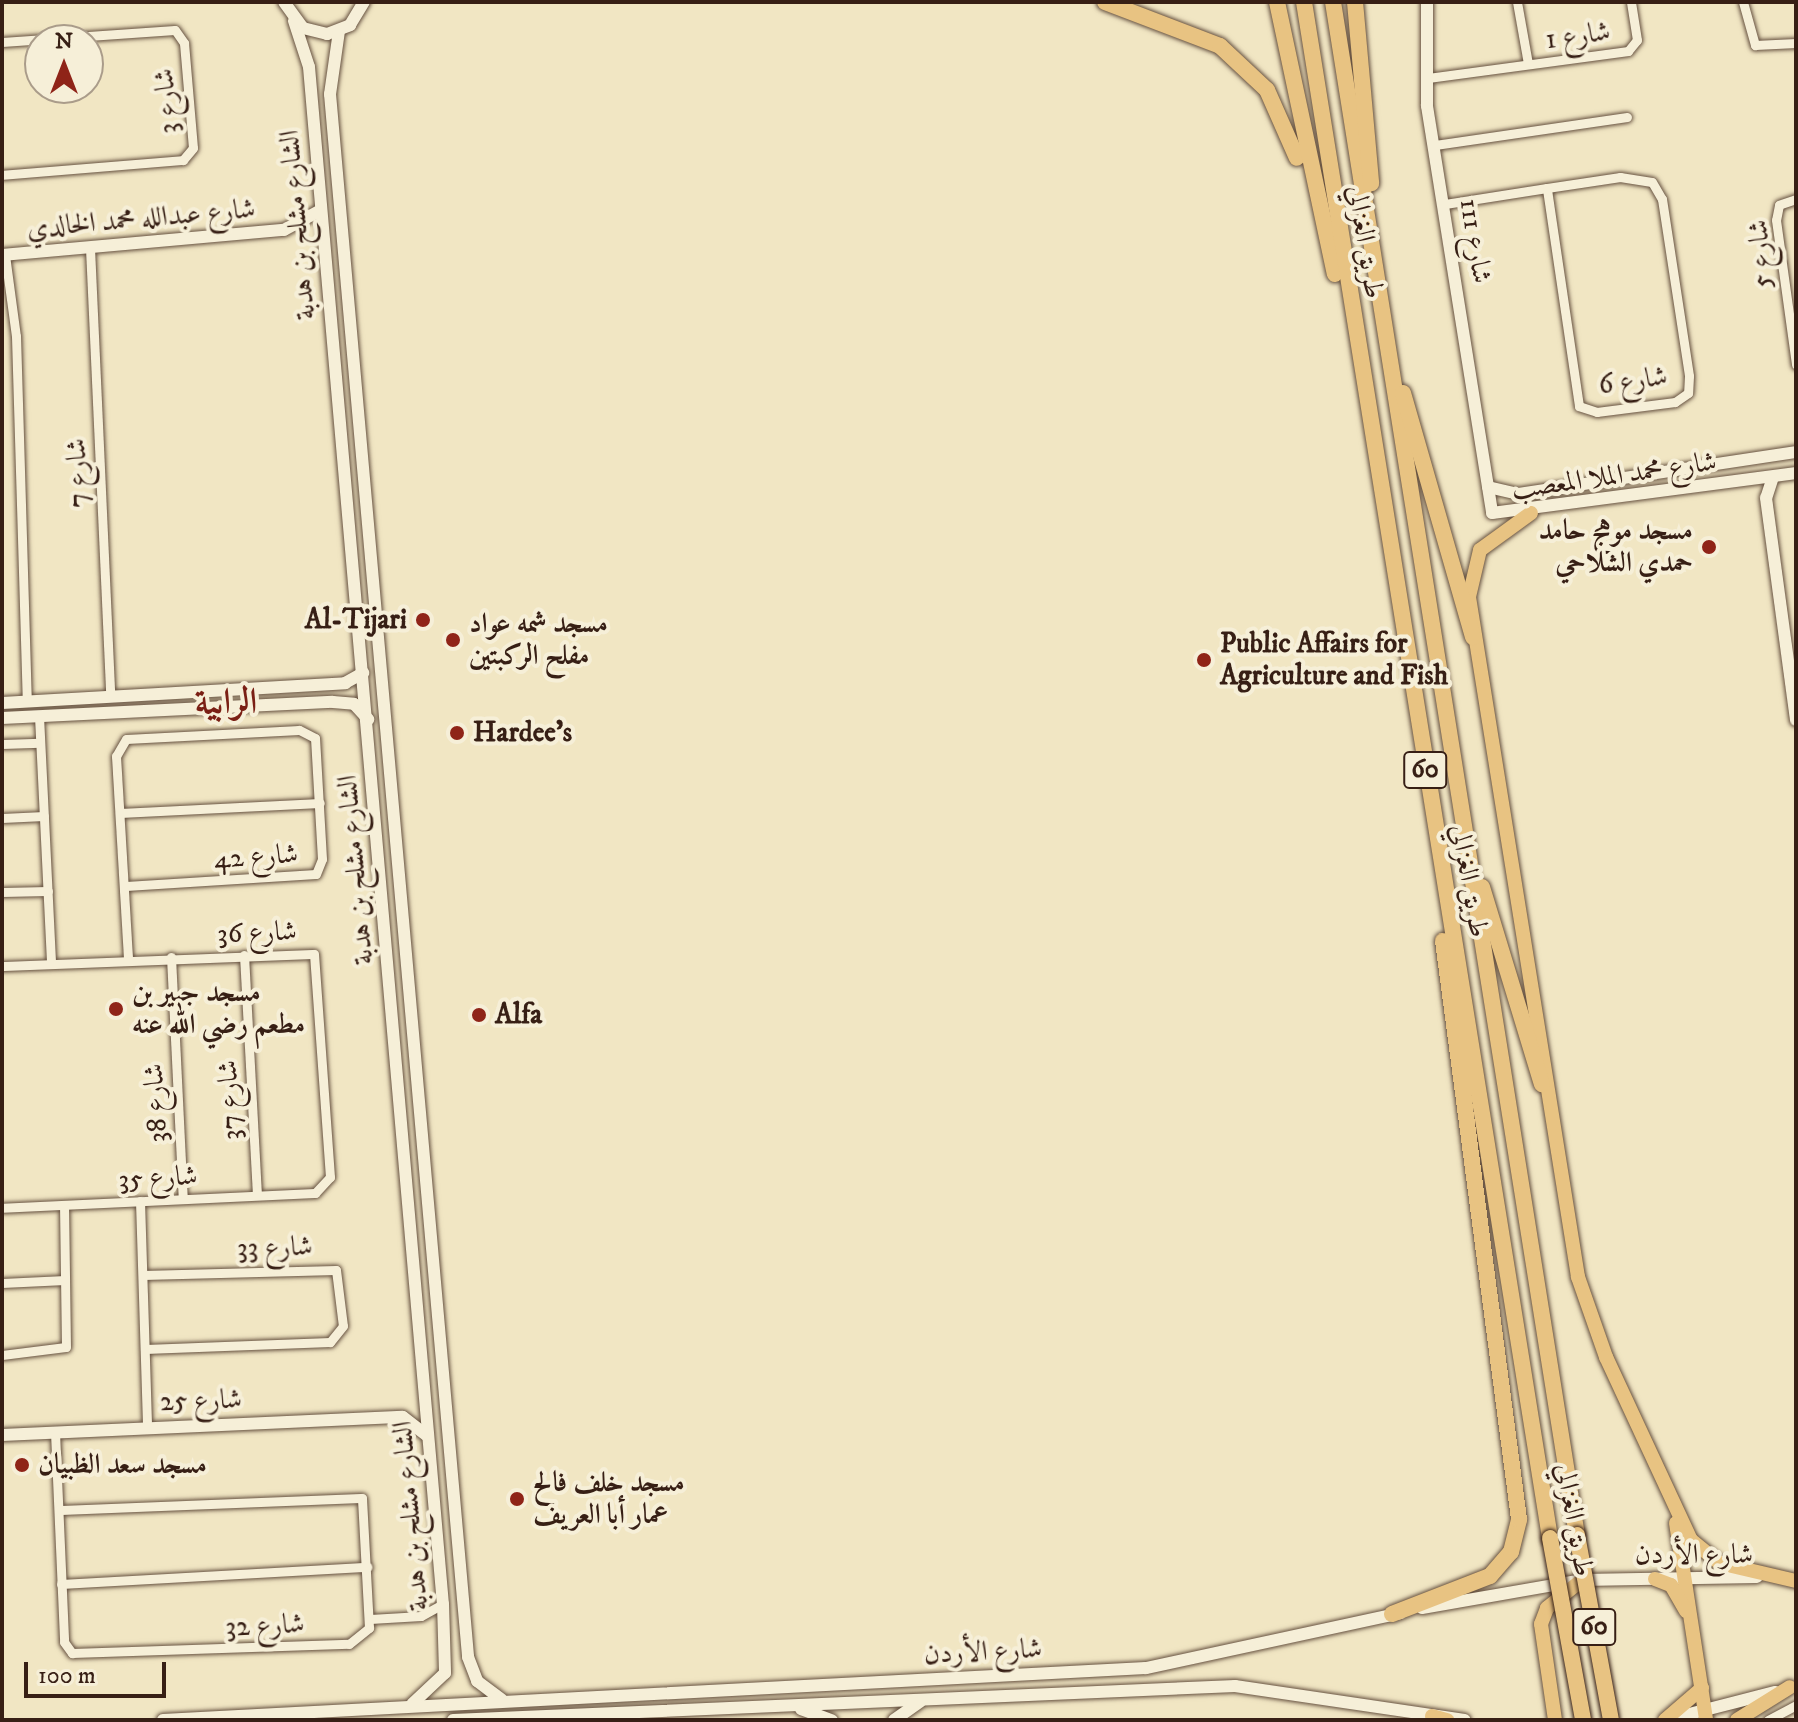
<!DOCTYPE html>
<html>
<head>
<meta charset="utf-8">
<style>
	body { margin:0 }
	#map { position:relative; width:1798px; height:1722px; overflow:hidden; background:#f1e6c3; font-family:"IM FELL DW Pica",Amiri,serif }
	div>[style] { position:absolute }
	.roads { filter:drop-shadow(0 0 2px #665140) drop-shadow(0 0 2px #665140) }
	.street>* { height:9px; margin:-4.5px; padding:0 4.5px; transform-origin:4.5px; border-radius:4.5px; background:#f6efd8 }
	.secondary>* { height:12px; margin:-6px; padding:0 6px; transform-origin:6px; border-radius:6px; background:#f6efd8 }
	.primary>* { height:14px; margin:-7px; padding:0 7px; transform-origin:7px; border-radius:7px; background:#e8c382 }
	.highway>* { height:16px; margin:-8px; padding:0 8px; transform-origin:8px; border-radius:8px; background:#e8c382 }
	.bridges { filter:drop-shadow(0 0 2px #371f15) drop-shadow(0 0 2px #371f15) }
	.highway-bridge>* { height:16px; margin:-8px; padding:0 8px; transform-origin:8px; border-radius:8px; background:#e8c382 }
	.dots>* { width:22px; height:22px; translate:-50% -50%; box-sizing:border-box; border:4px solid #f6efd8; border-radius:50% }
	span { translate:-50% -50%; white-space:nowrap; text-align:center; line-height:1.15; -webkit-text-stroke:8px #f6efd8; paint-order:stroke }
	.shield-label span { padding:2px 6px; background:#f6efd8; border:2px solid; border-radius:6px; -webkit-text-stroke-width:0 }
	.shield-label { font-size:26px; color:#371f15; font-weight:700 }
	.street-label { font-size:28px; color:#371f15 }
	.poi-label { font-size:28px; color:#371f15; font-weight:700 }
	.right { translate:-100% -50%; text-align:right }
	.left { translate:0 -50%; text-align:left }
	.district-label { font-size:36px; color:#7a1f14; font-weight:700 }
	.frame { position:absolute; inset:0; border:4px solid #371f15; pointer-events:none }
	.north { position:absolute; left:24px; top:24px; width:80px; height:80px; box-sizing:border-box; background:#f6efd8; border:2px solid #aa9c8a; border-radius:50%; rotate:0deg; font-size:22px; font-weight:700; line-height:32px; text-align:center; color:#371f15 }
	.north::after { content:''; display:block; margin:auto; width:28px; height:36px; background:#8f2418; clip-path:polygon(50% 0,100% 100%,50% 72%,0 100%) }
	.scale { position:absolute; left:24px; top:1662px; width:142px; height:36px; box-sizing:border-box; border:4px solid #371f15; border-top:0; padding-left:10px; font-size:24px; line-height:28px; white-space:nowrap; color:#371f15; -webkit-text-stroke:6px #f6efd8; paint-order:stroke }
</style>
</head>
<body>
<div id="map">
	<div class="roads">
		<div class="street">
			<i style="left:1517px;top:2px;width:63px;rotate:79.9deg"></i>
			<i style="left:1743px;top:2px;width:45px;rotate:74.4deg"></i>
			<i style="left:1755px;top:45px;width:41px;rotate:-2.8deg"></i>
			<i style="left:2px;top:42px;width:173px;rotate:-4deg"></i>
			<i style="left:175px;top:30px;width:16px;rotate:55deg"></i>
			<i style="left:184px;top:43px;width:105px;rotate:85.1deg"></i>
			<i style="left:193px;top:148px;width:16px;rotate:130deg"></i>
			<i style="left:183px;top:160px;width:182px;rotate:175.3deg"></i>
			<i style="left:1428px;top:78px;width:202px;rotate:-7.7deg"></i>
			<i style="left:1628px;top:51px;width:14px;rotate:-51deg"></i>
			<i style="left:1637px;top:40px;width:38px;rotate:-99deg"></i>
			<i style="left:1435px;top:145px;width:194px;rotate:-8.3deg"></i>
			<i style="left:1796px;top:199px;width:18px;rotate:161deg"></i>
			<i style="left:1779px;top:205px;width:15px;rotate:101deg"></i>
			<i style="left:1776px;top:220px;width:146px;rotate:82.1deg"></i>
			<i style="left:1445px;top:204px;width:103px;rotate:-8.9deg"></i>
			<i style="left:1547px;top:188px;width:74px;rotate:-8.6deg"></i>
			<i style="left:1620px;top:177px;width:32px;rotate:9deg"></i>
			<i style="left:1652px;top:182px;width:20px;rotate:60deg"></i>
			<i style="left:1662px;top:199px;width:179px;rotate:81.3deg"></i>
			<i style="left:1689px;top:376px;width:17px;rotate:93deg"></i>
			<i style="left:1688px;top:393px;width:16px;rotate:145deg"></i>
			<i style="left:1675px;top:402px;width:79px;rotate:172.7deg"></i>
			<i style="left:1597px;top:412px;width:19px;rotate:-162deg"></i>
			<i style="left:1579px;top:406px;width:220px;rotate:-98.4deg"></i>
			<i style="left:90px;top:248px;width:449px;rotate:87.4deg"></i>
			<i style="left:5px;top:255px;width:82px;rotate:82.3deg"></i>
			<i style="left:16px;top:336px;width:365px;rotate:88.3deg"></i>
			<i style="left:39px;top:716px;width:247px;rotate:87.2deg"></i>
			<i style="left:2px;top:744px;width:38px;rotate:-2deg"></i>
			<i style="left:120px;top:813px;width:200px;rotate:-2.9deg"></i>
			<i style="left:2px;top:818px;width:42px;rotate:-2.7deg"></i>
			<i style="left:126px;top:886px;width:190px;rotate:-3.6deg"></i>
			<i style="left:316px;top:874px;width:16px;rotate:-68deg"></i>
			<i style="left:322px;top:859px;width:121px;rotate:-93.3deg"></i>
			<i style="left:315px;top:738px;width:18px;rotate:-153deg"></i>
			<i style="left:299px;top:730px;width:173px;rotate:177deg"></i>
			<i style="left:126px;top:739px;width:20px;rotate:120deg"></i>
			<i style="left:116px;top:756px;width:203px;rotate:86.6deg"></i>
			<i style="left:2px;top:892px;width:46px;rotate:-1.2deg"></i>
			<i style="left:244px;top:955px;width:240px;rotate:86.9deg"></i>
			<i style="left:171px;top:957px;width:242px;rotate:87.2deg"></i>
			<i style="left:2px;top:966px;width:312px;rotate:-2.2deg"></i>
			<i style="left:314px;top:954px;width:224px;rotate:85.9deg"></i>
			<i style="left:330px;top:1177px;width:22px;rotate:133deg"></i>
			<i style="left:315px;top:1193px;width:313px;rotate:177.3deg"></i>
			<i style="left:140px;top:1201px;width:226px;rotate:88.2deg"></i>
			<i style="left:143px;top:1275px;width:193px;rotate:-1.5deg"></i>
			<i style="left:336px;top:1270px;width:56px;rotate:82.9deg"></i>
			<i style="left:343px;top:1326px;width:21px;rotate:129deg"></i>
			<i style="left:330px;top:1342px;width:185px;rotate:177.8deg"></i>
			<i style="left:2px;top:1283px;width:63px;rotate:-2.7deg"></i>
			<i style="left:2px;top:1355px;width:64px;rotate:-7.1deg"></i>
			<i style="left:66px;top:1347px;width:142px;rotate:-90.8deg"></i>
			<i style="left:55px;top:1432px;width:210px;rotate:87.5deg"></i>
			<i style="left:64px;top:1642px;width:14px;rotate:54deg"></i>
			<i style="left:72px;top:1653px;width:277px;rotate:-1.9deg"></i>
			<i style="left:349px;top:1644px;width:26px;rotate:-39deg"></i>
			<i style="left:369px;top:1628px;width:130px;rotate:-93.1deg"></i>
			<i style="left:362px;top:1498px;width:303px;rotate:177.7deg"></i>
			<i style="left:61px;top:1584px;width:307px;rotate:-3.2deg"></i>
			<i style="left:370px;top:1619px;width:51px;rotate:-3.4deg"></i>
			<i style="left:421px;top:1616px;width:25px;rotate:-29deg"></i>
			<i style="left:1768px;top:1720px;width:32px;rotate:-28deg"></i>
		</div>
		<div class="secondary">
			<i style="left:284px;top:2px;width:32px;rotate:54deg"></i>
			<i style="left:303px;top:28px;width:25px;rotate:14deg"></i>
			<i style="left:327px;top:34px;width:25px;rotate:-21deg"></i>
			<i style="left:350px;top:25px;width:27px;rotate:-59deg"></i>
			<i style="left:1427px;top:2px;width:104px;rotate:90deg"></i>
			<i style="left:1427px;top:106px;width:412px;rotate:80.9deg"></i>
			<i style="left:1492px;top:513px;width:307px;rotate:-7.5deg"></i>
			<i style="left:294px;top:21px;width:48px;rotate:71.9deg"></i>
			<i style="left:309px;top:67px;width:1543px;rotate:85.02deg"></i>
			<i style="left:443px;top:1604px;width:69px;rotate:88.3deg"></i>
			<i style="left:445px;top:1673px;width:45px;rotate:136.8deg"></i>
			<i style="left:339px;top:31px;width:64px;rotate:98.1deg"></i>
			<i style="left:330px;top:94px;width:1569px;rotate:84.95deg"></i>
			<i style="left:468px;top:1657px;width:26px;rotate:69deg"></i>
			<i style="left:477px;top:1681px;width:31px;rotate:37deg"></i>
			<i style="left:2px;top:255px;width:283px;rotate:-5.1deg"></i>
			<i style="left:284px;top:230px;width:42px;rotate:-28.4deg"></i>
			<i style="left:1773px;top:477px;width:22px;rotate:108deg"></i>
			<i style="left:1766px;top:498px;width:224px;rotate:82.3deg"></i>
			<i style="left:1488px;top:487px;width:31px;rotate:13deg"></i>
			<i style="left:1518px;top:494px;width:281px;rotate:-8.6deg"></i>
			<i style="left:2px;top:703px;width:344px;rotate:-3.3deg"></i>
			<i style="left:345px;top:683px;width:21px;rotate:-29deg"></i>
			<i style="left:2px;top:718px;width:331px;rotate:-2.8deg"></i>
			<i style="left:333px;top:702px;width:21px;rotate:5deg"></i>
			<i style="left:354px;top:704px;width:21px;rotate:47deg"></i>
			<i style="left:2px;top:1435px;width:401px;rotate:-2.6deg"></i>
			<i style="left:403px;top:1417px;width:31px;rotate:38deg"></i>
			<i style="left:1422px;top:1608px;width:162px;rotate:-9.9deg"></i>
			<i style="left:1582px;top:1580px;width:175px;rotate:-1deg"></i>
			<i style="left:801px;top:1709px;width:33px;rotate:20deg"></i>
			<i style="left:163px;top:1720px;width:984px;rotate:-3.03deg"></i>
			<i style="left:1146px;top:1668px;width:260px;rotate:-12.2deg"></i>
			<i style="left:453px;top:1720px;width:783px;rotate:-2.49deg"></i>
			<i style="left:1235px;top:1686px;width:232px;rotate:8.4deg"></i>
			<i style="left:894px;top:1720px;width:32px;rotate:-35deg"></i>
			<i style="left:1666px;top:1720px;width:113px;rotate:-14.4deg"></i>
		</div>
		<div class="primary">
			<i style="left:1531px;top:513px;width:63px;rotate:144deg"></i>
			<i style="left:1480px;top:550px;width:48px;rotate:103.2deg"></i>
			<i style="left:1469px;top:597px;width:689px;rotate:80.89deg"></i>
			<i style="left:1578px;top:1277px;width:85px;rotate:70.7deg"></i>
			<i style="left:1606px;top:1357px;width:202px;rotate:65.1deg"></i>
			<i style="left:1691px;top:1540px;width:36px;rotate:39deg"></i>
			<i style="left:1719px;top:1563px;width:79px;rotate:13.2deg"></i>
			<i style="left:1676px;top:1523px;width:199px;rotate:81.3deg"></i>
			<i style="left:1655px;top:1579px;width:17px;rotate:21deg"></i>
			<i style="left:1671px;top:1585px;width:30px;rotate:60deg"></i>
			<i style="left:1432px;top:1716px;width:16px;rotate:15deg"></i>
			<i style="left:1555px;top:1720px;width:97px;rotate:-98.3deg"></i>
			<i style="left:1541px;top:1624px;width:17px;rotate:-69deg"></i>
			<i style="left:1547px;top:1608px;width:45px;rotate:-38.7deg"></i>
			<i style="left:1665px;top:1720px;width:49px;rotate:-40.9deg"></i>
			<i style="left:1737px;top:1720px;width:62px;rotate:-31.9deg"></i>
		</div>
		<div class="highway">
			<i style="left:1105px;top:2px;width:123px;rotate:20.9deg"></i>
			<i style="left:1220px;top:46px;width:64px;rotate:43.1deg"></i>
			<i style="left:1267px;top:90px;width:74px;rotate:66.2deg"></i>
			<i style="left:1277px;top:2px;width:278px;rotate:78deg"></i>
			<i style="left:1304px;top:2px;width:1556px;rotate:80.9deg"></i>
			<i style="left:1333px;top:2px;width:1552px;rotate:80.96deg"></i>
			<i style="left:1355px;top:2px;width:182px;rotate:84.9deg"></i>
			<i style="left:1403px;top:393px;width:254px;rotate:74deg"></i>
			<i style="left:1482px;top:887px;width:206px;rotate:73.1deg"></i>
			<i style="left:1392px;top:1614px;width:105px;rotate:-21.2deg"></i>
			<i style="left:1490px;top:1576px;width:32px;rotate:-49deg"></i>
			<i style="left:1511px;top:1552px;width:34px;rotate:-76deg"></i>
			<i style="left:1519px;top:1519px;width:583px;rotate:-97.49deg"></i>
		</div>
	</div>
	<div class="bridges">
		<div class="highway-bridge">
			<i style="left:1577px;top:1535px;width:188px;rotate:79.6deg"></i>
			<i style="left:1550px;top:1538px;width:185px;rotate:79.7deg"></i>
		</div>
	</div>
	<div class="dots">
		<i style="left:1709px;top:547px;background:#8f2418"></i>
		<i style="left:423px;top:620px;background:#8f2418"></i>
		<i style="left:453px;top:640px;background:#8f2418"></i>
		<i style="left:1204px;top:660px;background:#8f2418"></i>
		<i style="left:457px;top:733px;background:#8f2418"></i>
		<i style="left:116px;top:1009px;background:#8f2418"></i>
		<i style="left:479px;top:1015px;background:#8f2418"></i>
		<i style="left:22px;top:1465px;background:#8f2418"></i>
		<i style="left:517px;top:1499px;background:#8f2418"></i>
	</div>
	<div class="shield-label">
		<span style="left:1425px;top:770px">60</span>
		<span style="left:1594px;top:1627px">60</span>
	</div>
	<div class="street-label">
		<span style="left:1578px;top:36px;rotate:-8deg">شارع 1</span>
		<span style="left:167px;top:101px;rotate:-95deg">شارع 3</span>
		<span style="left:141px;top:219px;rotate:-5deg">شارع عبدالله محمد الخالدي</span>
		<span style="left:298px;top:225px;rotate:-95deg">الشارع مشلح بن هدبة</span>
		<span style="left:1475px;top:241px;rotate:81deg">شارع 111</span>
		<span style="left:1365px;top:242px;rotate:81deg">طريق الغزالي</span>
		<span style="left:1761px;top:254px;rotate:-94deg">شارع 5</span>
		<span style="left:1633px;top:381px;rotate:-8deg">شارع 6</span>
		<span style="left:78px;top:473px;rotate:-92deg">شارع 7</span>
		<span style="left:1614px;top:476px;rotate:-8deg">شارع محمد الملا المعصب</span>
		<span style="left:256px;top:857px;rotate:-4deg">شارع 42</span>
		<span style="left:356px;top:870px;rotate:-95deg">الشارع مشلح بن هدبة</span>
		<span style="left:1469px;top:881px;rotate:80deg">طريق الغزالي</span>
		<span style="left:257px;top:933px;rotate:-2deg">شارع 36</span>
		<span style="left:230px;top:1100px;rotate:-93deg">شارع 37</span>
		<span style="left:156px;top:1103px;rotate:-93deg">شارع 38</span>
		<span style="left:158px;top:1178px;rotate:-3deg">شارع 35</span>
		<span style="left:275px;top:1248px;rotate:-2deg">شارع 33</span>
		<span style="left:201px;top:1401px;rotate:-2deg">شارع 25</span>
		<span style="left:411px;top:1516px;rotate:-95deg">الشارع مشلح بن هدبة</span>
		<span style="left:1574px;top:1520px;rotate:80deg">طريق الغزالي</span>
		<span style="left:1694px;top:1555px">شارع الأردن</span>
		<span style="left:265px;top:1626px;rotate:-3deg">شارع 32</span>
		<span style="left:983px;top:1652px;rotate:-3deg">شارع الأردن</span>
	</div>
	<div class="poi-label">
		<span class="right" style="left:1693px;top:547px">مسجد موهج حامد<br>حمدي الشلاحي</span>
		<span class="right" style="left:407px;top:620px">Al-Tijari</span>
		<span class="left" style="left:469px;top:640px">مسجد شمه عواد<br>مفلح الركبتين</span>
		<span class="left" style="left:1220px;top:660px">Public Affairs for<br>Agriculture and Fish</span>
		<span class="left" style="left:473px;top:733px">Hardee's</span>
		<span class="left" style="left:132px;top:1009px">مسجد جبير بن<br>مطعم رضي الله عنه</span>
		<span class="left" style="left:495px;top:1015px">Alfa</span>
		<span class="left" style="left:38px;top:1465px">مسجد سعد الظبيان</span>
		<span class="left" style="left:533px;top:1499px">مسجد خلف فالح<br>عمار أبا العريف</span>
	</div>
	<div class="district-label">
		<span style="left:226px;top:703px">الرابية</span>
	</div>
	<div class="frame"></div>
	<div class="north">N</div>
	<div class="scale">100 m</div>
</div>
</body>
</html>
